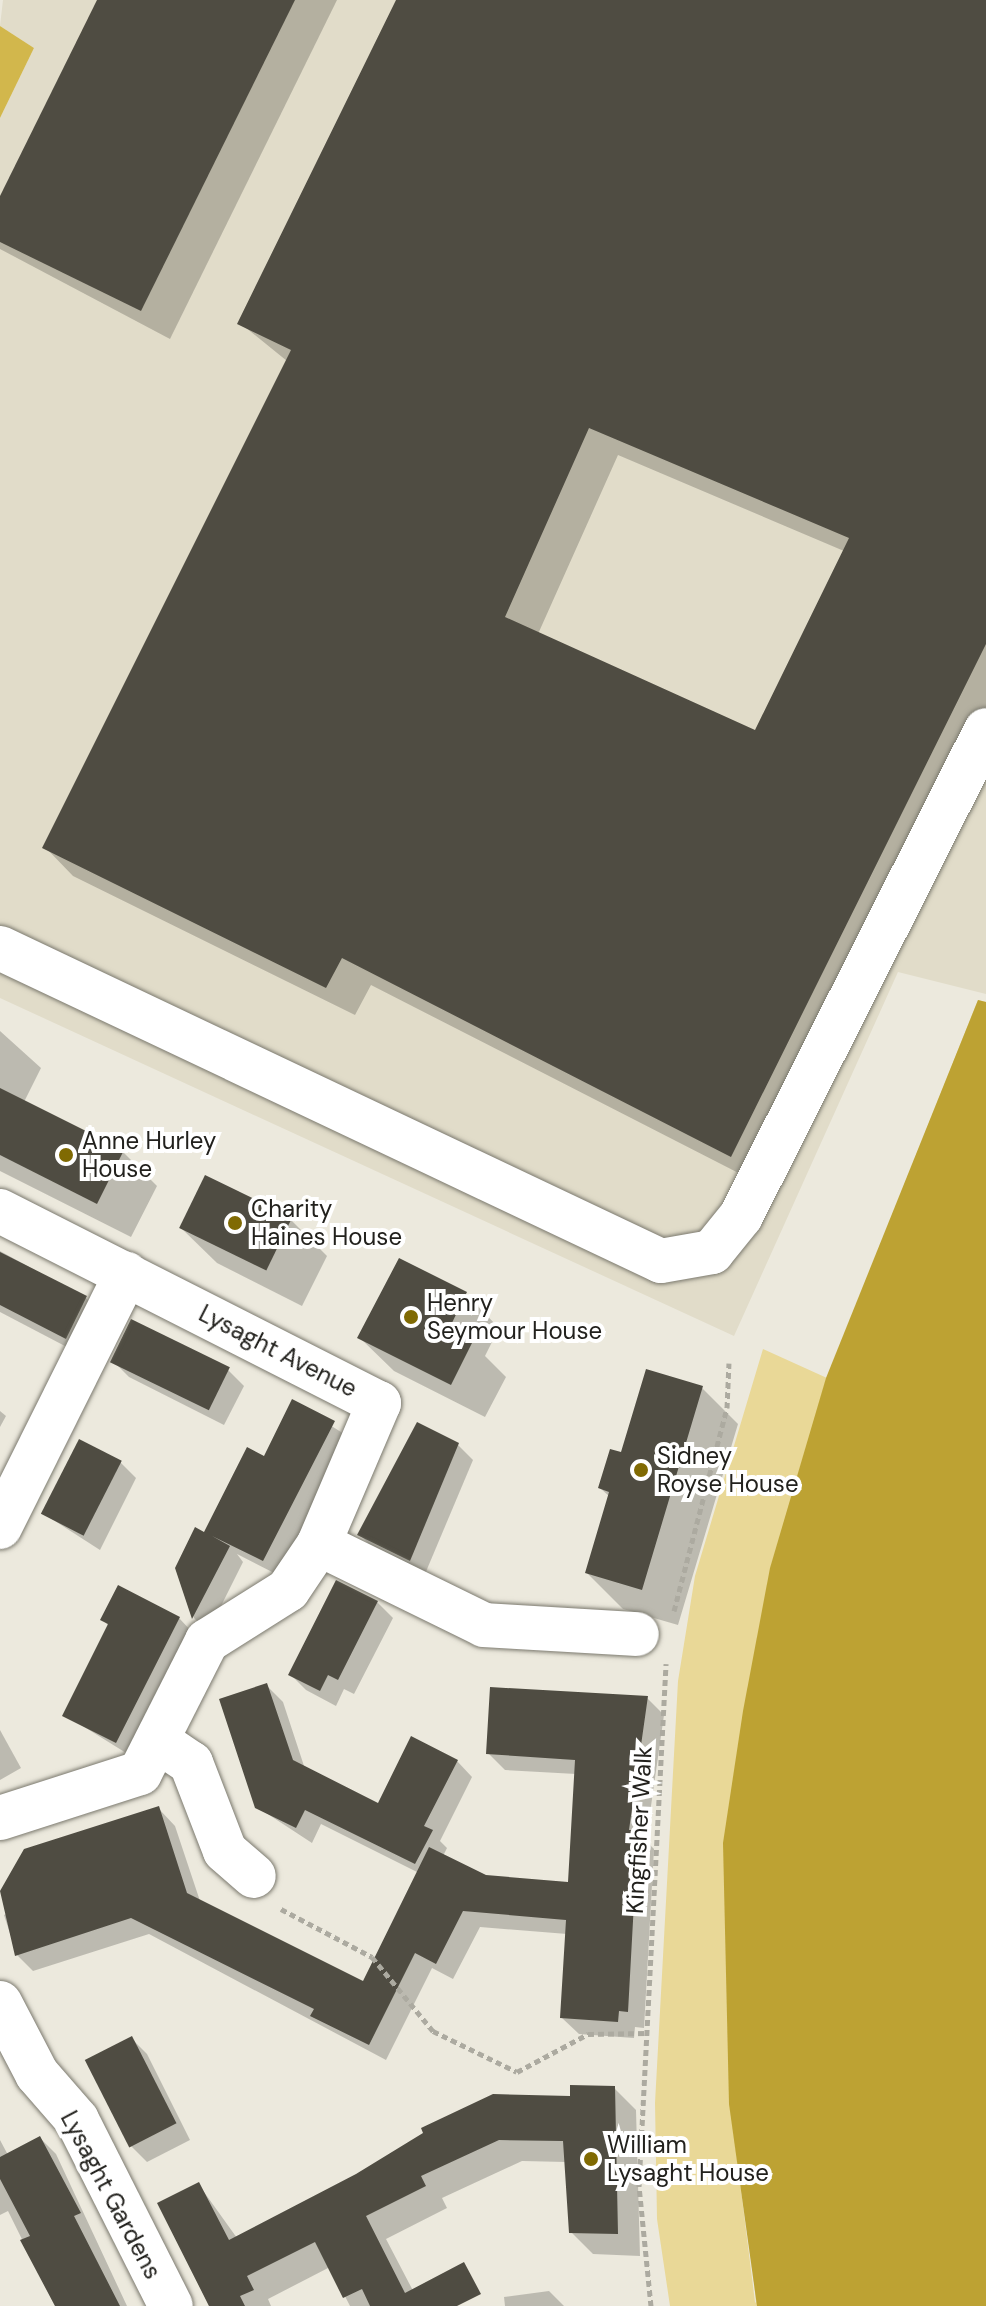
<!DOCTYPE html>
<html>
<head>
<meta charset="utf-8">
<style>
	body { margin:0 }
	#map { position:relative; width:986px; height:2306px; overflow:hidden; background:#ece9dd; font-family:"DM Sans",sans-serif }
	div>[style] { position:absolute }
	.built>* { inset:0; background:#e1dcc9 }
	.green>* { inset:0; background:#e9d897 }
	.forest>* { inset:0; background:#d2b74c }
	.water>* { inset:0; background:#bda233 }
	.shadow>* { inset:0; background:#0003 }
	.building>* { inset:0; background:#4f4c42; transform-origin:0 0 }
	.path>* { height:5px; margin-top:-2.5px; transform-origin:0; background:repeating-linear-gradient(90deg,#acaaa0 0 6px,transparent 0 10px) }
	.roads { filter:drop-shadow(0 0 2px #7b796e) drop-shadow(0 0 2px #7b796e) }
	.minor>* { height:44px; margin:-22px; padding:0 22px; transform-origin:22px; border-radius:22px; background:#fff }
	.dots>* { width:22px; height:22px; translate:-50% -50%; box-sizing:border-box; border:4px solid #fff; border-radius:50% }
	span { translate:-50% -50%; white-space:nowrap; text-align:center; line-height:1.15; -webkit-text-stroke:8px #fff; paint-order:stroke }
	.poi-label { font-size:24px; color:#22211d }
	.left { translate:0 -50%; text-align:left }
	.street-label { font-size:24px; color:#22211d }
</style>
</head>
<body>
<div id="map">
	<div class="built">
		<i style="clip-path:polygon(3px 0,986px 0,986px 994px,898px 972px,734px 1336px,0 998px,0 118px,34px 48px,0 26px)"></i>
	</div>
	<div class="green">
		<i style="clip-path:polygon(evenodd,978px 1000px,986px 1002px,986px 2306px,670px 2306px,657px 2219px,655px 2103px,678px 1681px,695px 1576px,763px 1349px,827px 1378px,978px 1000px,734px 2134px,747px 2211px,756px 2303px,755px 2302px,734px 2134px)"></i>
	</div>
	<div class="forest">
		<i style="clip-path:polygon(0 26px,34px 48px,0 118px)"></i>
	</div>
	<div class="water">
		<i style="clip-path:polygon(978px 1000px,986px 1002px,986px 2306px,757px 2306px,729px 2104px,723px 1843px,743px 1711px,770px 1568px,826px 1378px)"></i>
	</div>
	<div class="shadow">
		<i style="clip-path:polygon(99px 0,337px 0,170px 339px,0 249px,0 201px)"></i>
		<i style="clip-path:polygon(evenodd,398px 0,986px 0,986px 730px,760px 1184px,371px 985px,355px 1015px,73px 876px,45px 847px,287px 361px,240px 323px,398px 0,618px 455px,844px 551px,756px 733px,538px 634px,618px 455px)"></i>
		<i style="clip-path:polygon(0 1031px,41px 1068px,24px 1102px,123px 1152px,157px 1186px,131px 1237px,0 1171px)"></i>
		<i style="clip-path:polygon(291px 1220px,327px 1256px,302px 1306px,217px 1263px,180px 1227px)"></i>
		<i style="clip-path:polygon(0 1251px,86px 1298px,104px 1316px,84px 1356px,0 1312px)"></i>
		<i style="clip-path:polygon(466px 1294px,499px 1328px,485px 1356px,506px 1377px,485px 1417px,394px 1371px,360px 1338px)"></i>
		<i style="clip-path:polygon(113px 1361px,228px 1370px,244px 1386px,224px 1425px,129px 1377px)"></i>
		<i style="clip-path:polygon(702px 1388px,738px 1424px,678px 1625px,623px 1609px,587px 1573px,610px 1497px,600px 1488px,623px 1454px)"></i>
		<i style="clip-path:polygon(293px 1402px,349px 1437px,278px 1575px,237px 1554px,243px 1562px,208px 1632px,194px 1618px,177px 1568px,265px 1458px)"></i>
		<i style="clip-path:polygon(0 1411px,6px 1416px,0 1427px)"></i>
		<i style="clip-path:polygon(458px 1445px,473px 1460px,425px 1574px,375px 1550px,360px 1535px)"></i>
		<i style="clip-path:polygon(120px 1462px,136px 1478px,100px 1550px,44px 1514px)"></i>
		<i style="clip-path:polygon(377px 1602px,393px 1618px,354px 1694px,344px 1689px,336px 1706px,306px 1690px,290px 1674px)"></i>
		<i style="clip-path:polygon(179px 1618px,193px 1633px,131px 1756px,65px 1715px,109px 1626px,103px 1620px)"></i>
		<i style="clip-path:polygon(267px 1686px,283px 1702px,305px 1769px,378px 1805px,457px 1761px,472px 1777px,440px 1841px,447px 1848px,443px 1856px,485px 1877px,570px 1884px,576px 1774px,505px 1770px,488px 1753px,647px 1698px,664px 1715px,646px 1841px,654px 1849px,644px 2028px,635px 2027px,634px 2038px,579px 2034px,562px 2018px,567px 1934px,480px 1927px,453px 1979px,432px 1968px,386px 2060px,149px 1934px,33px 1971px,17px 1955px,4px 1915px,67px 1882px,159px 1809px,175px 1826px,200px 1901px,364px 1983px,419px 1873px,321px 1824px,312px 1843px,257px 1807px)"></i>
		<i style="clip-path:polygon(0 1730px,21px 1768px,0 1780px)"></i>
		<i style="clip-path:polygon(131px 2038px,147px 2054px,190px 2140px,147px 2162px,131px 2146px)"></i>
		<i style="clip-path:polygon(614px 2088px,636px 2110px,640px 2256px,593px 2254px,571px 2232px,566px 2162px,522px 2161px,442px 2198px,447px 2208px,386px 2239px,421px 2306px,350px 2306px,330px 2267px,268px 2299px,271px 2306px,209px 2306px,160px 2204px,199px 2185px,237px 2238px,572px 2098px)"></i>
		<i style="clip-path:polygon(40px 2138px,56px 2154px,127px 2306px,55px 2306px,8px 2211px,0 2215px,0 2140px,8px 2155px)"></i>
		<i style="clip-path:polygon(549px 2291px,564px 2306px,505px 2306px,504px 2297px)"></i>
	</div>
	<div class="building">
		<i style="clip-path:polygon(97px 0,295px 0,141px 311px,0 242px,0 196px)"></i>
		<i style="clip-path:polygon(evenodd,396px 0,986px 0,986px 644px,731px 1157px,342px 958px,326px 988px,42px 848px,291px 350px,237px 324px,396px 0,589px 428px,849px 538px,755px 730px,505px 617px,589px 428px)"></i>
		<i style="clip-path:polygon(0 1088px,124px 1150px,97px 1204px,0 1155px)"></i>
		<i style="left:205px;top:1175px;width:97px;height:59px;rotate:26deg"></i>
		<i style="clip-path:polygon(0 1252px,87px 1296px,66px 1339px,0 1305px)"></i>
		<i style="clip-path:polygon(399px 1258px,467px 1292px,449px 1329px,473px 1341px,451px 1385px,357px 1338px)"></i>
		<i style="left:131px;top:1319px;width:110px;height:48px;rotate:26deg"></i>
		<i style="clip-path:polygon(646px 1369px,703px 1386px,642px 1590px,585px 1573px,609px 1492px,598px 1488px,610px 1449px,621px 1452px)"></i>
		<i style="clip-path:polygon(292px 1399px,335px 1421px,263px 1561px,212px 1536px,230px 1546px,192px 1619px,175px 1568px,195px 1527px,204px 1532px,247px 1447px,264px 1456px)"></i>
		<i style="clip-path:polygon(417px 1422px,459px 1443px,410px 1561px,357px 1535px)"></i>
		<i style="left:79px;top:1439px;width:48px;height:84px;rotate:27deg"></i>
		<i style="clip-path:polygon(336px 1580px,378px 1601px,338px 1680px,328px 1675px,320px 1691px,288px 1675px)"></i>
		<i style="clip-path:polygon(118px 1585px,180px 1617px,116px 1743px,62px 1716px,108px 1624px,100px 1620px)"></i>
		<i style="clip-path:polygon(267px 1683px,293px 1760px,378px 1803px,411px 1736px,458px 1760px,424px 1826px,433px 1830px,415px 1864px,305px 1810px,296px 1828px,255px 1808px,219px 1699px)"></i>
		<i style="clip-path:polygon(490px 1687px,648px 1696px,629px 1830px,638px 1830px,628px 2012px,619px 2011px,618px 2022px,560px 2018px,566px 1920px,463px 1911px,436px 1964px,415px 1953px,369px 2045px,310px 2016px,314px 2009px,131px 1918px,15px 1956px,0 1891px,24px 1849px,159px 1806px,187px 1893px,363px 1981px,429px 1847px,486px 1875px,568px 1882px,575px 1760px,486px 1754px)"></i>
		<i style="left:132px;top:2036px;width:98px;height:53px;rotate:63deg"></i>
		<i style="clip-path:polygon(570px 2085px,615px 2086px,618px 2234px,569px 2233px,563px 2141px,499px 2140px,421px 2176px,426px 2186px,366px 2216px,405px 2293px,464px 2262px,481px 2294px,457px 2306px,370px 2306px,362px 2289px,343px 2298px,315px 2242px,247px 2276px,254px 2290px,240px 2296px,245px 2306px,209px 2306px,157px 2203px,199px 2182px,229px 2240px,356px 2174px,423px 2133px,421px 2128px,493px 2094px,570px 2096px)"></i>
		<i style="clip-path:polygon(40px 2136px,81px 2213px,74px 2216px,120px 2306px,55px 2306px,20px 2240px,30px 2236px,0 2179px,0 2157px)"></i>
	</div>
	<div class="path">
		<i style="left:674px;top:1611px;width:210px;rotate:-75.4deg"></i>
		<i style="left:727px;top:1408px;width:45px;rotate:-87.5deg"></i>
		<i style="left:281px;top:1909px;width:103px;rotate:27.8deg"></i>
		<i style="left:372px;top:1957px;width:96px;rotate:50.5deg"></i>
		<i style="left:433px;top:2031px;width:93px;rotate:26deg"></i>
		<i style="left:517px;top:2072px;width:81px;rotate:-28.2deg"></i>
		<i style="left:588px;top:2034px;width:58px;rotate:-1deg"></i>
		<i style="left:651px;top:2306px;width:122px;rotate:-95.7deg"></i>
		<i style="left:639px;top:2185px;width:522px;rotate:-87.03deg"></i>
	</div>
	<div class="roads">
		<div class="minor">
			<i style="left:0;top:948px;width:731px;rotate:25.34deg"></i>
			<i style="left:661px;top:1261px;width:52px;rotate:-10deg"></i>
			<i style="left:712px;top:1252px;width:46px;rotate:-51.1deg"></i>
			<i style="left:741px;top:1216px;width:544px;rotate:-63.25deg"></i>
			<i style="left:0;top:1211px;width:425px;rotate:26.9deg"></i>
			<i style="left:379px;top:1403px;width:153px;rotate:113.1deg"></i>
			<i style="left:319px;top:1544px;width:55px;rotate:124deg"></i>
			<i style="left:288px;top:1590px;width:96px;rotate:147.8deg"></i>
			<i style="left:207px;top:1641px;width:148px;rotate:116.9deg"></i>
			<i style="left:140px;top:1773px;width:147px;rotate:162.2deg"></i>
			<i style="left:0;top:1527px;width:283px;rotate:-63.5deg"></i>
			<i style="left:319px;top:1544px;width:184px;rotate:26.1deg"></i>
			<i style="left:484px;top:1625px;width:153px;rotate:3.4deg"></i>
			<i style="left:158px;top:1741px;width:40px;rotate:34deg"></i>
			<i style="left:191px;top:1763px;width:94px;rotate:68.9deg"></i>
			<i style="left:225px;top:1851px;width:38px;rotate:41deg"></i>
			<i style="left:0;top:2003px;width:80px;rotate:62.5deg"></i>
			<i style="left:37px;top:2074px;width:61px;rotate:49deg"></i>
			<i style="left:77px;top:2120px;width:208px;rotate:63.2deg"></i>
		</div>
	</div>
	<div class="dots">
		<i style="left:66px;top:1155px;background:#806a03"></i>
		<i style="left:235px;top:1223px;background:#806a03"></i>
		<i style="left:411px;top:1317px;background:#806a03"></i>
		<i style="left:641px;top:1470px;background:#806a03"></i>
		<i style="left:591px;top:2159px;background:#806a03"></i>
	</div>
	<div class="poi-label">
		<span class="left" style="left:82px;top:1155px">Anne Hurley<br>House</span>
		<span class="left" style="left:251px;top:1223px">Charity<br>Haines House</span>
		<span class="left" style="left:427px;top:1317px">Henry<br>Seymour House</span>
		<span class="left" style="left:657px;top:1470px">Sidney<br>Royse House</span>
		<span class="left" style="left:607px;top:2159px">William<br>Lysaght House</span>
	</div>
	<div class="street-label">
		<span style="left:278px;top:1351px;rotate:27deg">Lysaght Avenue</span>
		<span style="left:639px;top:1830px;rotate:-87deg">Kingfisher Walk</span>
		<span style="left:111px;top:2195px;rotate:62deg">Lysaght Gardens</span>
	</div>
</div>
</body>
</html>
